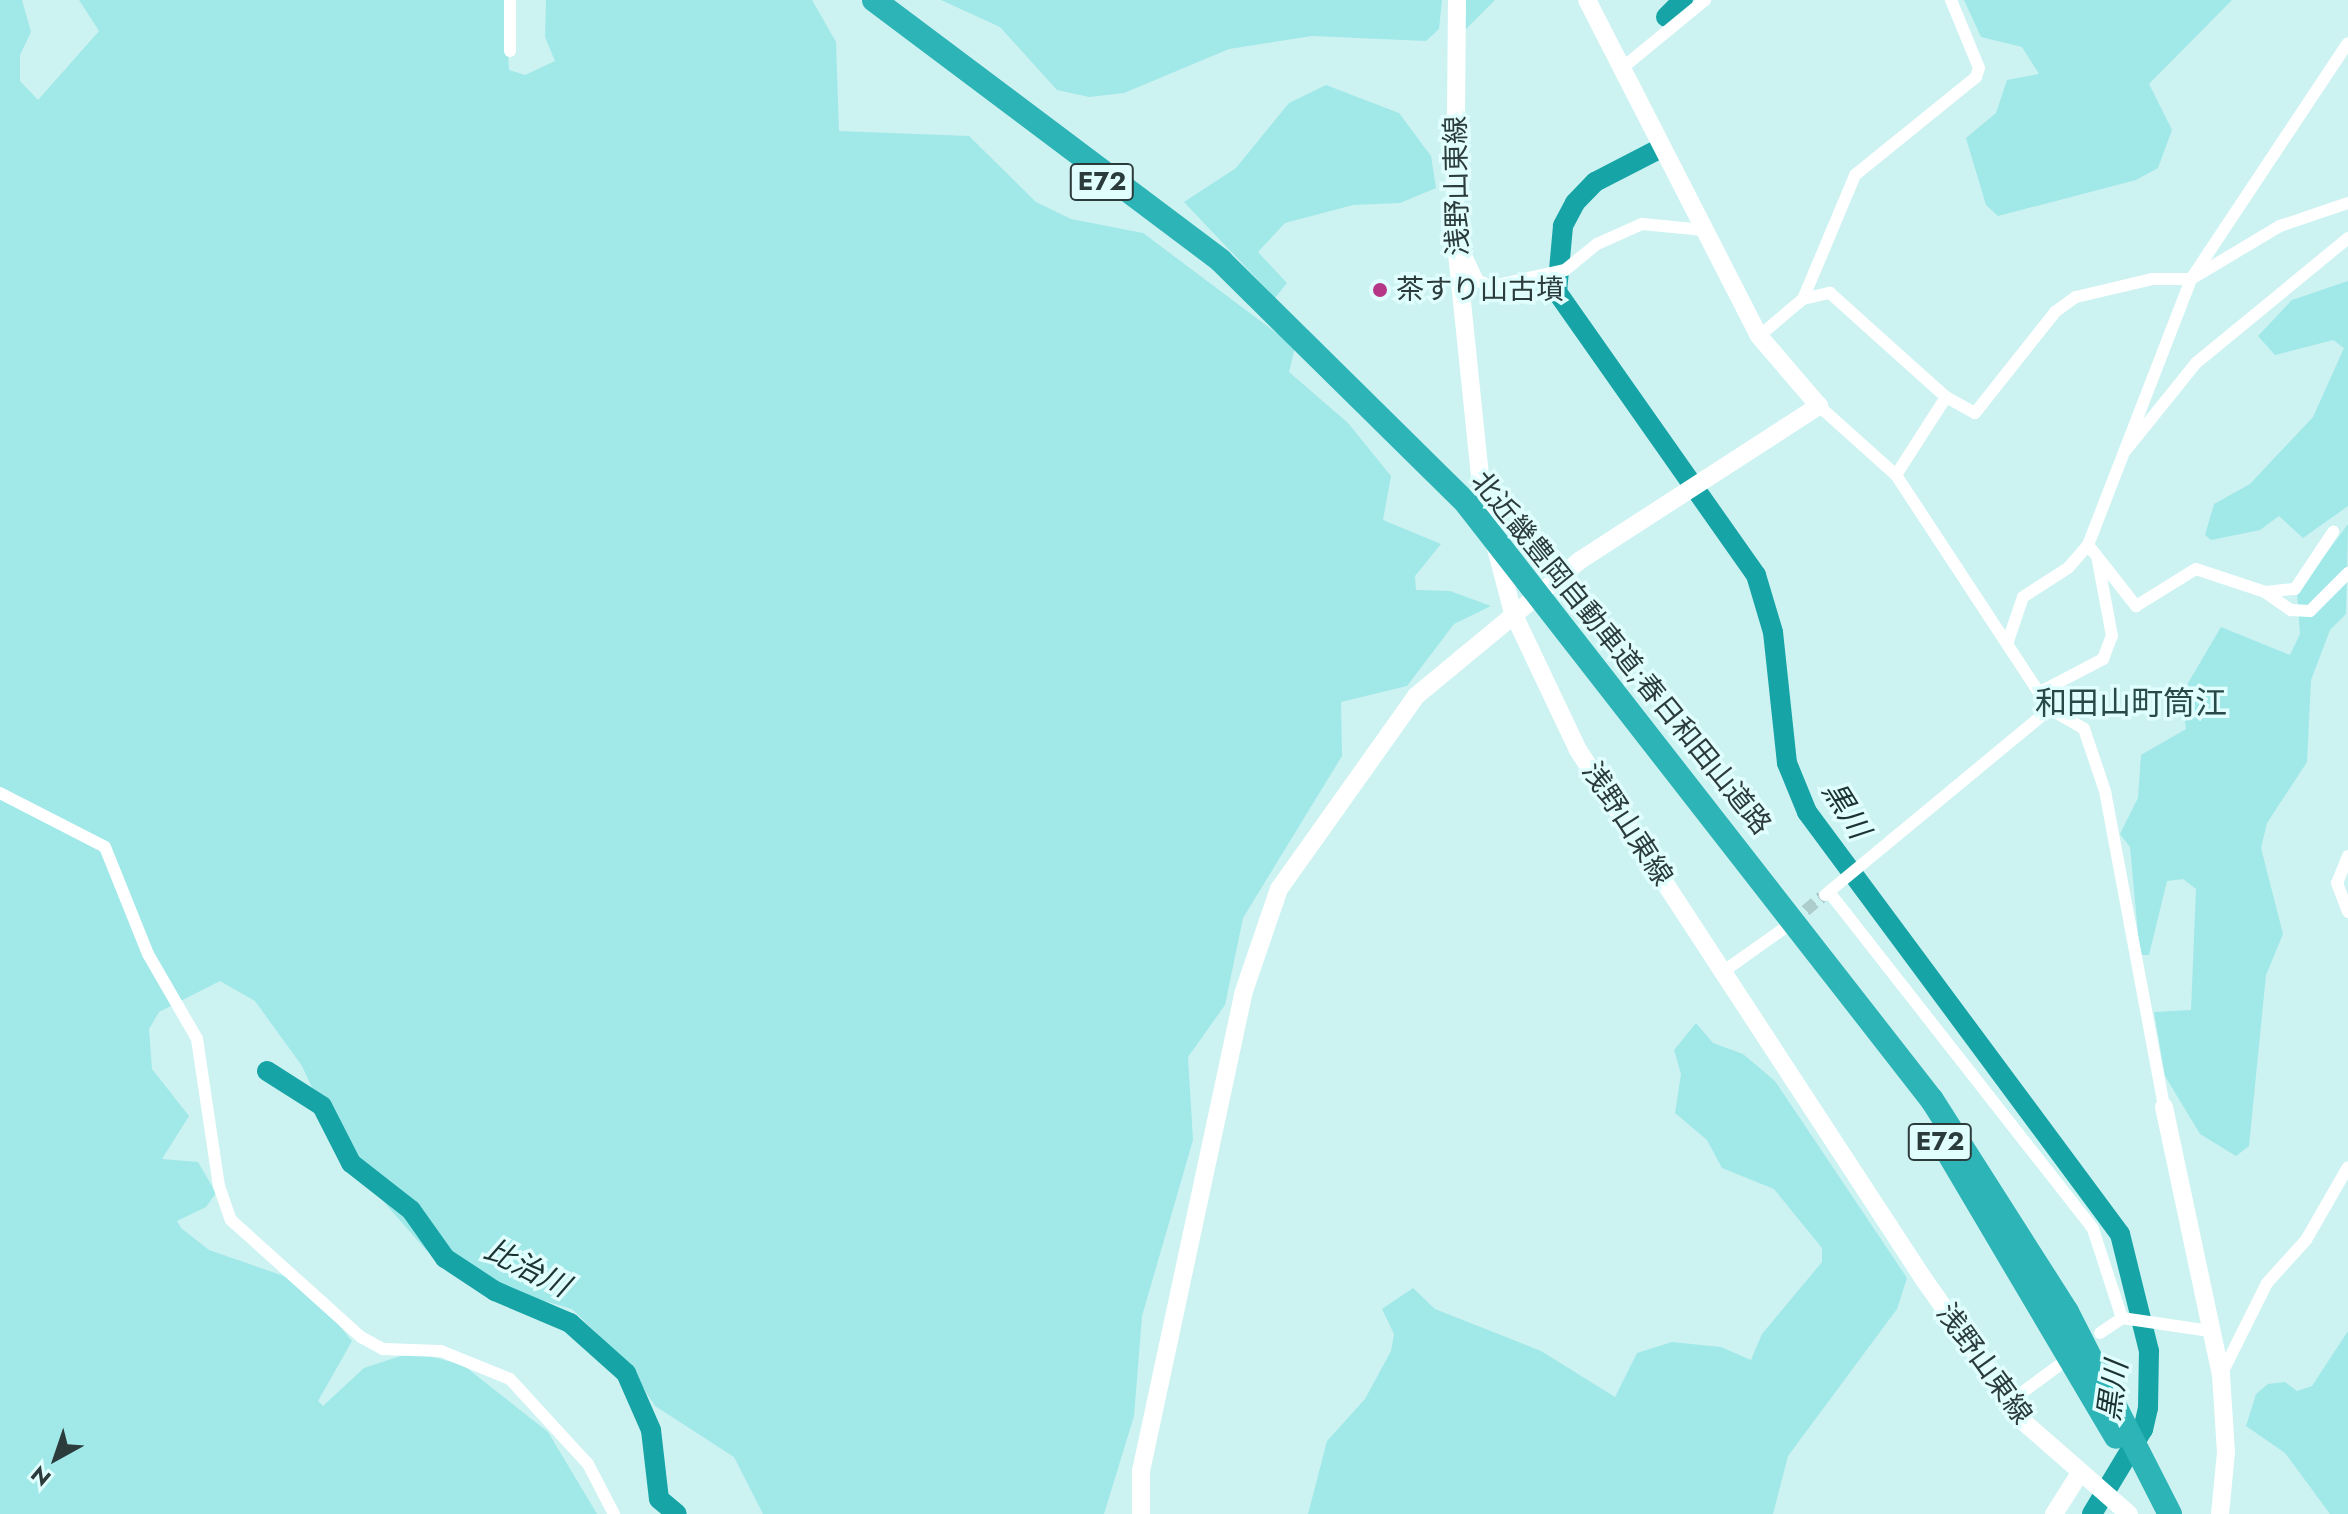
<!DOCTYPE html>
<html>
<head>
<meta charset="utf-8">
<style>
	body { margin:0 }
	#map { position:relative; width:2348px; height:1514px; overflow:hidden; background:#cdf2f2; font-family:Jost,"Noto Sans JP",sans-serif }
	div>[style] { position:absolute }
	.green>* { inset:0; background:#a1e8e8 }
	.river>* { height:20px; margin:-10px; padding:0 10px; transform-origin:10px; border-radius:10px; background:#16a4a6 }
	.street-tunnel>* { height:12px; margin-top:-6px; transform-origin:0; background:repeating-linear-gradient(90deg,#adcdcd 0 12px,transparent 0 18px) }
	.street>* { height:12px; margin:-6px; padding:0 6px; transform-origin:6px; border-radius:6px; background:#fff }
	.secondary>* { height:18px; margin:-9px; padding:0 9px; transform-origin:9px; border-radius:9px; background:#fff }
	.highway>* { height:24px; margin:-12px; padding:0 12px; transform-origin:12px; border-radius:12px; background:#2db4b6 }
	.dots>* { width:22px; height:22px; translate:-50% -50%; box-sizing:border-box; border:4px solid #e0fefe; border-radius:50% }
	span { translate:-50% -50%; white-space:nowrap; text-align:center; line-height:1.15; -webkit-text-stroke:7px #e0fefe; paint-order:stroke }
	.shield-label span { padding:2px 6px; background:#e0fefe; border:2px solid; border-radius:6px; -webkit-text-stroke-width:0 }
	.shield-label { font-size:26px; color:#2c3b3b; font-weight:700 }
	.street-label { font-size:28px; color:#2c3b3b }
	.poi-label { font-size:28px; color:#2c3b3b }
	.left { translate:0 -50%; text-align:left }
	.water-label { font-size:30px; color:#1d3333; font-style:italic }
	.quarter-label { font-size:32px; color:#284949 }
	.north { position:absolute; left:16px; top:1418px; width:80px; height:80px; -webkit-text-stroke:6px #e0fefe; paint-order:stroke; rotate:220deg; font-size:22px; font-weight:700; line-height:32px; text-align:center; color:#2c3b3b }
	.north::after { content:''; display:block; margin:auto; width:28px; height:36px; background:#2c3b3b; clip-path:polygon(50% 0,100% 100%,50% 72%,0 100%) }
</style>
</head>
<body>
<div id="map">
	<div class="green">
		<i style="clip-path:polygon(0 0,22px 0,31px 32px,20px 55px,20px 81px,38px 100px,99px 31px,79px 0,505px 0,509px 70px,525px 75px,555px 61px,545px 37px,546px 0,812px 0,836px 42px,839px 131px,969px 136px,1036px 202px,1071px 219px,1143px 233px,1295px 347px,1289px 372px,1348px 423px,1391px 476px,1383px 520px,1441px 544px,1415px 576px,1416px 590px,1450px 591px,1491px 606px,1454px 624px,1407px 686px,1341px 702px,1342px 756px,1243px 918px,1225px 1005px,1188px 1057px,1193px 1140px,1142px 1316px,1134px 1416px,1104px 1514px,763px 1514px,734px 1457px,655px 1406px,628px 1364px,572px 1309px,492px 1286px,426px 1250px,345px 1158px,302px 1066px,255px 1001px,220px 981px,159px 1012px,149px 1029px,152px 1069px,189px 1116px,162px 1159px,198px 1162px,216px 1193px,206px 1207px,177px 1221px,181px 1228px,209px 1250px,304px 1283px,352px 1341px,318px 1401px,323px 1406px,364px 1368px,413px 1352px,463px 1365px,548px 1432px,597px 1514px,0 1514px)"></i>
		<i style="clip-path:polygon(941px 0,1442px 0,1439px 29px,1426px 41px,1312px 36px,1229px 49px,1124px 93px,1089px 97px,1057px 90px,1000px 27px)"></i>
		<i style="clip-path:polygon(1465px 0,1495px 0,1465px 30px)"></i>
		<i style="clip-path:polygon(1964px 0,2232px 0,2149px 84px,2172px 130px,2158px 168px,2136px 180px,1998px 216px,1986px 205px,1966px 138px,1996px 113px,2007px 80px,2039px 74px,2022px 47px,1981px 37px)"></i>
		<i style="clip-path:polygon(1326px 85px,1399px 113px,1431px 156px,1436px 188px,1400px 203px,1353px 205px,1285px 223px,1258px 252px,1287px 283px,1275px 298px,1184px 202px,1236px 168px,1289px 103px)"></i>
		<i style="clip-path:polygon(2348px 281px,2348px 506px,2303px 538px,2279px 516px,2260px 530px,2211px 540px,2205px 535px,2214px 504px,2250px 484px,2313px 417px,2344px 348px,2333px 340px,2275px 355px,2258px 336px,2292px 300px)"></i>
		<i style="clip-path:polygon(2348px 524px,2346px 614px,2330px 630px,2311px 680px,2307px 762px,2267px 823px,2261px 848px,2283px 934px,2266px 975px,2249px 1146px,2236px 1156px,2200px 1134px,2165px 1076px,2154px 1012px,2191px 1010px,2196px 889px,2183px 879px,2167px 881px,2149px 955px,2140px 955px,2130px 847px,2120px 834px,2138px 798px,2141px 755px,2186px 729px,2181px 695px,2221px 627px,2290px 655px,2300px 634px,2297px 593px)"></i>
		<i style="clip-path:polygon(1696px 1023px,1713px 1043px,1743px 1054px,1775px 1081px,1907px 1278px,1897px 1309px,1788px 1456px,1773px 1514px,1308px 1514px,1327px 1441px,1365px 1399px,1391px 1351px,1394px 1334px,1382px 1309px,1413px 1288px,1435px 1309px,1541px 1351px,1615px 1397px,1637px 1353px,1672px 1342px,1721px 1347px,1751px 1360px,1762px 1334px,1822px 1262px,1822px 1248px,1774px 1189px,1722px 1168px,1707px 1140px,1675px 1113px,1681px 1074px,1674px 1050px)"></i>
		<i style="clip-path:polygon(2348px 1331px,2348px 1514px,2330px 1514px,2285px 1453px,2246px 1426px,2256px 1394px,2268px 1384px,2285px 1382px,2297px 1391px,2312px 1386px)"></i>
	</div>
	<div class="river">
		<i style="left:1666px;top:17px;width:24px;rotate:-45deg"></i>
		<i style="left:1661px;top:148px;width:74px;rotate:152.7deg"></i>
		<i style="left:1595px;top:182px;width:29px;rotate:134deg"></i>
		<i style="left:1575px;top:203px;width:26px;rotate:118deg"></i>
		<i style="left:1563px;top:226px;width:66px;rotate:95.2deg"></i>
		<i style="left:1557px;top:292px;width:346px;rotate:54.9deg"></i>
		<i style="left:1756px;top:575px;width:59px;rotate:73.4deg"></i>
		<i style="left:1773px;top:632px;width:132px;rotate:83.9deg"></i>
		<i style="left:1787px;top:763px;width:53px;rotate:67.8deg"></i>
		<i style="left:1807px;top:812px;width:525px;rotate:53.44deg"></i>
		<i style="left:2120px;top:1234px;width:121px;rotate:76.1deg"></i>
		<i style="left:2149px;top:1351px;width:57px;rotate:91deg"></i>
		<i style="left:2148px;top:1408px;width:22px;rotate:103deg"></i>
		<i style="left:2143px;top:1429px;width:99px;rotate:121deg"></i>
		<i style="left:267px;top:1071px;width:65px;rotate:32.5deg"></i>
		<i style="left:322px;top:1106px;width:64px;rotate:63deg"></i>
		<i style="left:351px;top:1163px;width:76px;rotate:38.1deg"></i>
		<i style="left:411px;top:1210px;width:59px;rotate:54.7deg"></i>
		<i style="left:445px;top:1258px;width:60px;rotate:33.4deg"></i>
		<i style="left:495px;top:1291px;width:82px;rotate:23.1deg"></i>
		<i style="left:570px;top:1323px;width:75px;rotate:41.8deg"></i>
		<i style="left:626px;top:1373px;width:62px;rotate:66.3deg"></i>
		<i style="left:651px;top:1430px;width:69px;rotate:83.4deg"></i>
		<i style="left:659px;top:1499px;width:23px;rotate:40deg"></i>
	</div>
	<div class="street-tunnel">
		<i style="left:1792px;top:922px;width:39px;rotate:-40deg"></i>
	</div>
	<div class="street">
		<i style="left:510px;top:0;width:51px;rotate:90deg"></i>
		<i style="left:1621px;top:69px;width:109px;rotate:-39.4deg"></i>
		<i style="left:1459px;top:240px;width:45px;rotate:65.1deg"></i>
		<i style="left:1478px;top:281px;width:15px;rotate:20deg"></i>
		<i style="left:1492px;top:286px;width:75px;rotate:-12.4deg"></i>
		<i style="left:1565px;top:270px;width:41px;rotate:-39.1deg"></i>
		<i style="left:1597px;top:244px;width:49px;rotate:-24deg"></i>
		<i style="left:1642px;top:224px;width:62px;rotate:5.5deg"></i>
		<i style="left:1803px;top:299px;width:134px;rotate:-67.2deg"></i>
		<i style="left:1855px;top:175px;width:156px;rotate:-39deg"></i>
		<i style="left:1976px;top:77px;width:9px;rotate:-72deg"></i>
		<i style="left:1979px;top:68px;width:74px;rotate:-112.4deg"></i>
		<i style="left:1759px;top:336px;width:57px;rotate:-40.1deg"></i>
		<i style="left:1803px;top:299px;width:28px;rotate:-13deg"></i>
		<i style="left:1830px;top:293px;width:156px;rotate:41.9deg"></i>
		<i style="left:1946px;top:397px;width:33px;rotate:29deg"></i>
		<i style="left:1975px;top:413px;width:129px;rotate:-51.6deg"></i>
		<i style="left:2055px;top:312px;width:26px;rotate:-36deg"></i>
		<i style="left:2076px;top:297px;width:78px;rotate:-13.3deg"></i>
		<i style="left:2152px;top:279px;width:39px"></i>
		<i style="left:2191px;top:279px;width:104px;rotate:-30.8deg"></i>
		<i style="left:2280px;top:226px;width:72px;rotate:-18.7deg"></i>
		<i style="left:1819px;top:406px;width:103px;rotate:41.9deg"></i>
		<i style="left:1896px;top:475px;width:280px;rotate:56.7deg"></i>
		<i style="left:2050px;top:709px;width:39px;rotate:30deg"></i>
		<i style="left:2084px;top:729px;width:65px;rotate:71.3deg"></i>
		<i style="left:2105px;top:791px;width:321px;rotate:79.4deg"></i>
		<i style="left:2126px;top:450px;width:112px;rotate:-51.2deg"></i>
		<i style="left:2196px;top:363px;width:197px;rotate:-39.4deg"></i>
		<i style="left:1896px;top:475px;width:93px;rotate:-57.3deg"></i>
		<i style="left:2088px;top:545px;width:78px;rotate:51.8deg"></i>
		<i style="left:2136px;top:606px;width:70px;rotate:-31.7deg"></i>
		<i style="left:2196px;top:569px;width:73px;rotate:18.4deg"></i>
		<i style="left:2265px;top:592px;width:30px;rotate:-6deg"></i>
		<i style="left:2295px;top:589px;width:69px;rotate:-56.3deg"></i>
		<i style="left:2265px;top:592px;width:32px;rotate:35deg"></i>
		<i style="left:2291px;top:610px;width:19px;rotate:3deg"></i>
		<i style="left:2310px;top:611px;width:54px;rotate:-45deg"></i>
		<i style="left:2008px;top:641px;width:46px;rotate:-71.2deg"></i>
		<i style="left:2023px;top:597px;width:54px;rotate:-32.8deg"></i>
		<i style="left:2068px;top:568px;width:30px;rotate:-49deg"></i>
		<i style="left:2088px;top:545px;width:285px;rotate:-68.8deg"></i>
		<i style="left:2191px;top:279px;width:283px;rotate:-56.4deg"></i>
		<i style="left:2040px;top:692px;width:71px;rotate:-27.6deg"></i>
		<i style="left:2103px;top:659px;width:25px;rotate:-69deg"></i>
		<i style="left:2112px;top:636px;width:76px;rotate:-100.6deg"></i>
		<i style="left:0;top:793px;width:118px;rotate:27.2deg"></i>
		<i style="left:105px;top:847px;width:115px;rotate:68.1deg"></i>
		<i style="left:148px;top:954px;width:98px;rotate:60deg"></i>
		<i style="left:197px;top:1039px;width:149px;rotate:81.5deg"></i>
		<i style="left:219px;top:1186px;width:36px;rotate:71deg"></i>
		<i style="left:231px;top:1220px;width:175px;rotate:42deg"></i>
		<i style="left:361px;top:1337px;width:25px;rotate:29deg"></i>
		<i style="left:383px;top:1349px;width:58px;rotate:2deg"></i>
		<i style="left:441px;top:1351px;width:74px;rotate:22.1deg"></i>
		<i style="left:510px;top:1379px;width:115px;rotate:47.5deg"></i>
		<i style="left:588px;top:1464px;width:56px;rotate:62.5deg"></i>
		<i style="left:2348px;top:856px;width:29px;rotate:112deg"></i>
		<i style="left:2337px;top:883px;width:31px;rotate:69deg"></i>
		<i style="left:1829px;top:892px;width:428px;rotate:51.9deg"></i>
		<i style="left:2093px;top:1229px;width:94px;rotate:72deg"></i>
		<i style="left:1825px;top:895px;width:292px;rotate:-39.6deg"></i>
		<i style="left:1724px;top:971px;width:72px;rotate:-35.4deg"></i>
		<i style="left:2100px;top:1333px;width:27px;rotate:-34deg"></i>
		<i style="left:2122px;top:1318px;width:89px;rotate:8.4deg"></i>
		<i style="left:2221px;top:1375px;width:103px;rotate:-63.4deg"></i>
		<i style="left:2267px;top:1283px;width:58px;rotate:-47.8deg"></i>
		<i style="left:2306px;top:1240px;width:84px;rotate:-60.1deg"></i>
		<i style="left:2008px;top:1403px;width:62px;rotate:-36.5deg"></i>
	</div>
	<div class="secondary">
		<i style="left:1457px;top:0;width:234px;rotate:90.5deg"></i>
		<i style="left:1455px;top:234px;width:262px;rotate:84.1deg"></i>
		<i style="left:1482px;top:495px;width:122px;rotate:75.3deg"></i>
		<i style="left:1513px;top:613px;width:152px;rotate:64.6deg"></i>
		<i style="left:1578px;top:750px;width:634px;rotate:56.84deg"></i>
		<i style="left:1925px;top:1281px;width:174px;rotate:54.8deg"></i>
		<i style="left:2025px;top:1423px;width:138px;rotate:41.2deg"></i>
		<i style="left:2164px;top:1107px;width:274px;rotate:78deg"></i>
		<i style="left:2221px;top:1375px;width:77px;rotate:86.3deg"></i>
		<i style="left:2226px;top:1452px;width:62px;rotate:95.5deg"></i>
		<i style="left:1141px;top:1514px;width:43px;rotate:-90deg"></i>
		<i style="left:1141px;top:1471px;width:488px;rotate:-77.9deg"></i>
		<i style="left:1243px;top:994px;width:111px;rotate:-71.1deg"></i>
		<i style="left:1279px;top:889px;width:237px;rotate:-54.6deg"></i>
		<i style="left:1416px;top:696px;width:212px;rotate:-39.6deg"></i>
		<i style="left:1579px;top:561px;width:286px;rotate:-32.9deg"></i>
		<i style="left:1819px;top:406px;width:92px;rotate:-130.6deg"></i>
		<i style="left:1759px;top:336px;width:377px;rotate:-117.1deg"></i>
		<i style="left:2054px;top:1514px;width:45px;rotate:-57.7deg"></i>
	</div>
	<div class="highway">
		<i style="left:874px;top:0;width:434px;rotate:36.9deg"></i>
		<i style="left:1221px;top:261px;width:346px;rotate:44.6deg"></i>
		<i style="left:1467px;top:504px;width:756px;rotate:52.04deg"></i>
		<i style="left:1932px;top:1100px;width:251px;rotate:57.5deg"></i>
		<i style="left:2067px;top:1312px;width:227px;rotate:63deg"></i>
		<i style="left:1950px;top:1156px;width:326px;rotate:59.4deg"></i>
	</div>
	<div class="dots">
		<i style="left:1380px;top:290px;background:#b53785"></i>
	</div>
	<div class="shield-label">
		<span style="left:1102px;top:182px">E72</span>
		<span style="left:1940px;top:1142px">E72</span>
	</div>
	<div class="street-label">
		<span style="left:1457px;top:186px;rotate:-91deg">浅野山東線</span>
		<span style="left:1621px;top:653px;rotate:51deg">北近畿豊岡自動車道;春日和田山道路</span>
		<span style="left:1627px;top:824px;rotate:57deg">浅野山東線</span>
		<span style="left:1984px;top:1364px;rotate:54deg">浅野山東線</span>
	</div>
	<div class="poi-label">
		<span class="left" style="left:1396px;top:290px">茶すり山古墳</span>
	</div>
	<div class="water-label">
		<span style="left:1846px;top:810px;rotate:58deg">黒川</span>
		<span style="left:527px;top:1268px;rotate:27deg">比治川</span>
		<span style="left:2113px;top:1391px;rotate:-82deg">黒川</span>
	</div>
	<div class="quarter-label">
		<span style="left:2131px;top:703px">和田山町筒江</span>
	</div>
	<div class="north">N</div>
</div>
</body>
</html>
